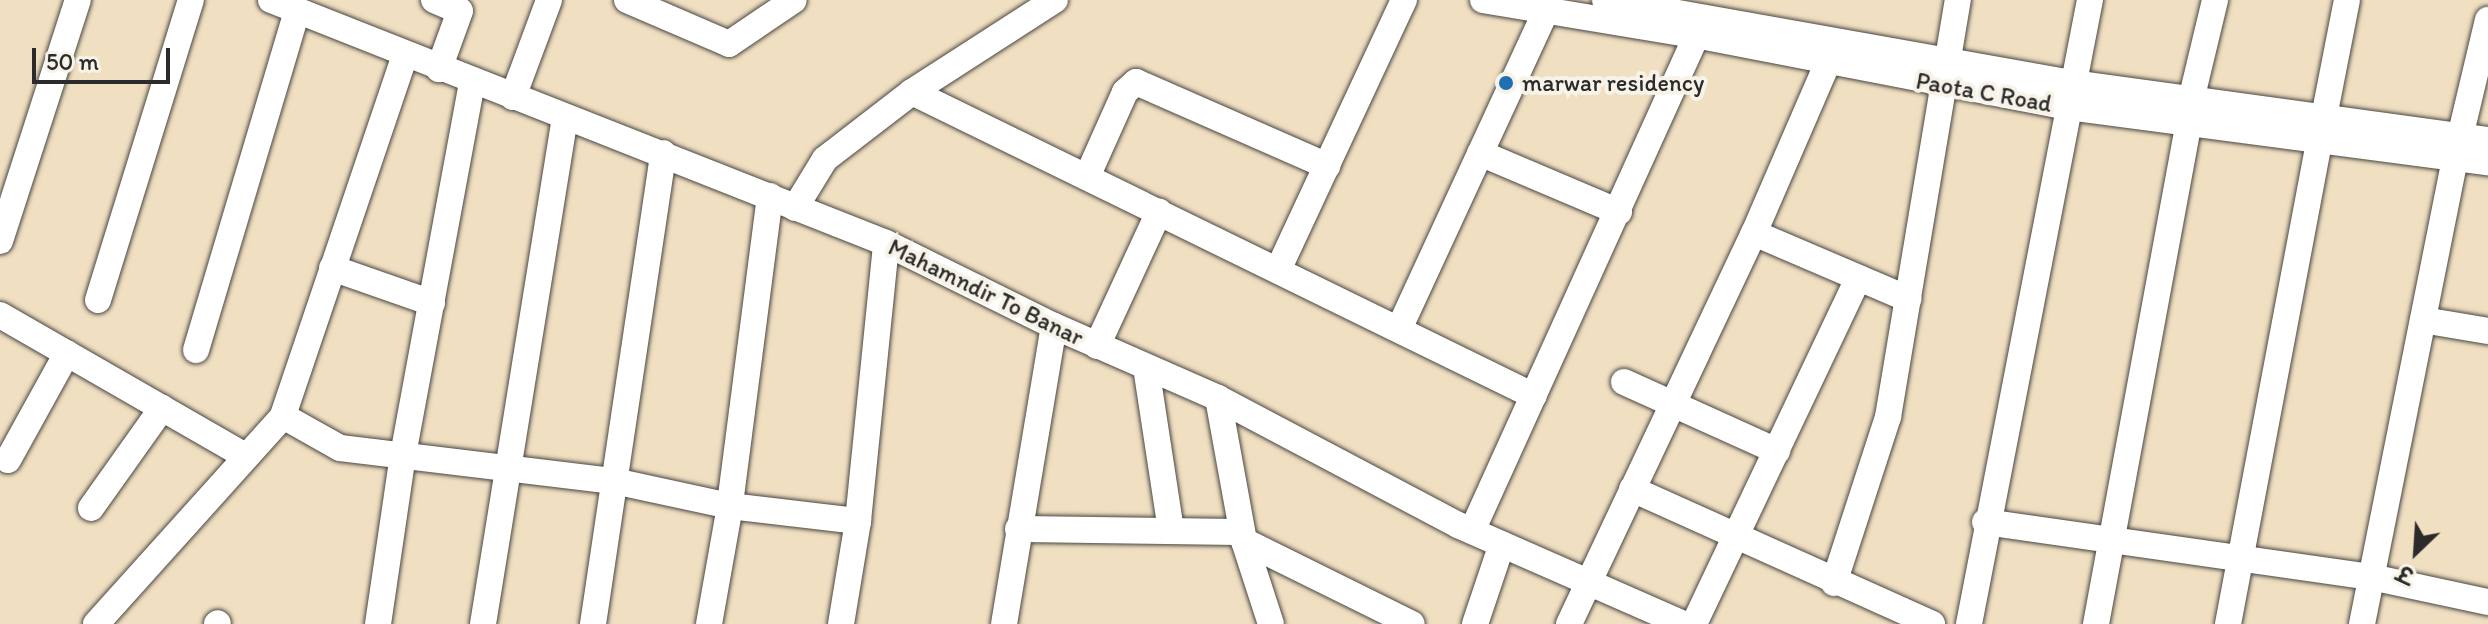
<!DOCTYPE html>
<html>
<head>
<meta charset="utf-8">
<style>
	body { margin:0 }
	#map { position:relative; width:2488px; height:624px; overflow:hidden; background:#f0dfc1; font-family:Itim,"Playpen Sans Deva",sans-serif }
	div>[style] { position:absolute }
	.roads { filter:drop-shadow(0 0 2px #494642) drop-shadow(0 0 2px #494642) }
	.minor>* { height:26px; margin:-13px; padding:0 13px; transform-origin:13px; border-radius:13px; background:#fff }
	.dots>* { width:22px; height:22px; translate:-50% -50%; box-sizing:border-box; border:4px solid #f7f3e8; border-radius:50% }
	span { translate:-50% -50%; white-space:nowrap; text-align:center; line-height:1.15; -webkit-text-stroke:8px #f7f3e8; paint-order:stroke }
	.poi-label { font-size:24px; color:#2b2b2b }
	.left { translate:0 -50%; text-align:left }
	.street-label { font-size:24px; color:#2b2b2b }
	.north { position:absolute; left:2376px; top:512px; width:80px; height:80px; -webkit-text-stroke:6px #f7f3e8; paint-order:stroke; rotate:205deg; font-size:22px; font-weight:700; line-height:32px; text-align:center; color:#2b2b2b }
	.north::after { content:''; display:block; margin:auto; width:28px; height:36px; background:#2b2b2b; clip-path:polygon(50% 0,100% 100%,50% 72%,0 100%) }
	.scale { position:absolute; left:32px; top:48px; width:138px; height:36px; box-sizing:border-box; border:4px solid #2b2b2b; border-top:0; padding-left:10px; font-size:24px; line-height:28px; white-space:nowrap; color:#2b2b2b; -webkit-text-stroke:6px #f7f3e8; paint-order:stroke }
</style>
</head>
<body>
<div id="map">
	<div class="roads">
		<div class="minor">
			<i style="left:271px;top:0;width:661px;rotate:21.56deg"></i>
			<i style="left:886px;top:243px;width:187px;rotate:26.3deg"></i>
			<i style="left:1054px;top:326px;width:179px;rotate:23.7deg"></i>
			<i style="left:1218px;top:398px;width:272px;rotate:27.9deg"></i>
			<i style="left:1458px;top:525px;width:246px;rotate:23.7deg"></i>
			<i style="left:434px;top:0;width:28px;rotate:23deg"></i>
			<i style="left:460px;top:11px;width:62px;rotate:109.9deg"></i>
			<i style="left:627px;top:0;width:111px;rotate:23.3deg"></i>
			<i style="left:729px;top:44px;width:78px;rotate:-34.1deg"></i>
			<i style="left:1483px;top:0;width:220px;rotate:9.4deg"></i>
			<i style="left:1700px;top:36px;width:375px;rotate:10.9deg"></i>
			<i style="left:2068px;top:107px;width:424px;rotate:7.5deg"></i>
			<i style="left:1605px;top:0;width:474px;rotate:10.1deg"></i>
			<i style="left:2072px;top:83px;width:420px;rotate:7.8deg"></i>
			<i style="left:405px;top:55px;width:381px;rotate:108.7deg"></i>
			<i style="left:283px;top:416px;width:65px;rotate:29.3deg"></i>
			<i style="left:340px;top:448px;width:276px;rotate:6.9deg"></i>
			<i style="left:614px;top:481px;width:119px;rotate:12.2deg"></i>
			<i style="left:730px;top:506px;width:120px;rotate:100.1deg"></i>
			<i style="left:912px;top:92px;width:692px;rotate:26.05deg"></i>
			<i style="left:2192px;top:96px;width:99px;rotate:-76.5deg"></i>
			<i style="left:513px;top:97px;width:103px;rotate:-69.6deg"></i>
			<i style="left:2324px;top:117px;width:119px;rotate:-78.9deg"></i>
			<i style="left:1480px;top:153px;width:151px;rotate:23deg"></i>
			<i style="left:1087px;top:177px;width:93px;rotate:-65.9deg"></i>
			<i style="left:1125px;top:92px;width:15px;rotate:-42deg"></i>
			<i style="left:1136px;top:82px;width:209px;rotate:23.7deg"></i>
			<i style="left:770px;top:196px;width:313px;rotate:97.4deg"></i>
			<i style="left:730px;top:506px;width:129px;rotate:6.7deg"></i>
			<i style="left:858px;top:521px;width:279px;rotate:-84.2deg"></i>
			<i style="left:795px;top:208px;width:57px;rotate:-58.5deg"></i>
			<i style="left:825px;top:159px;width:110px;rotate:-37.6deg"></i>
			<i style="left:912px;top:92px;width:170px;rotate:-32.8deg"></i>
			<i style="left:1754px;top:233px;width:168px;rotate:23.2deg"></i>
			<i style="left:0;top:241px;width:253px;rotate:-72.1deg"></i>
			<i style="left:332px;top:268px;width:106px;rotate:19.3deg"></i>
			<i style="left:1278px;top:270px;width:298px;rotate:-65deg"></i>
			<i style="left:98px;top:300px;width:314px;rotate:-72.8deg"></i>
			<i style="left:0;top:315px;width:283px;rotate:29.9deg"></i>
			<i style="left:2423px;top:320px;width:66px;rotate:9.6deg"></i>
			<i style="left:1399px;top:329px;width:350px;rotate:-65.2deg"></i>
			<i style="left:1097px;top:346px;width:148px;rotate:-65.2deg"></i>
			<i style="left:196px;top:350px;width:354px;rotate:-73.4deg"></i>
			<i style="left:1146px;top:367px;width:165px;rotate:81.3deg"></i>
			<i style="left:1624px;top:382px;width:168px;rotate:24.3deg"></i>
			<i style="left:1218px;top:398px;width:145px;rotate:79.7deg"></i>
			<i style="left:1244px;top:541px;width:87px;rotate:72deg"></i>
			<i style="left:8px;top:460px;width:122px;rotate:-61.1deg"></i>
			<i style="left:1632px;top:489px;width:329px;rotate:24.2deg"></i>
			<i style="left:91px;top:508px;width:123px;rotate:-54.6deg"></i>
			<i style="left:1985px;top:522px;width:390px;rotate:8.1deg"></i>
			<i style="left:2371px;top:577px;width:120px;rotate:12.1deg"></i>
			<i style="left:1018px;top:529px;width:224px;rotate:0.8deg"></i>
			<i style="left:1472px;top:531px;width:562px;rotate:-65.62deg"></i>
			<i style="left:1244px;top:541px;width:187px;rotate:26.3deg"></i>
			<i style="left:1834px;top:583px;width:175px;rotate:-72deg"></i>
			<i style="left:1888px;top:417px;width:423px;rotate:-80.5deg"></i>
			<i style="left:96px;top:624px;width:280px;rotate:-48deg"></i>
			<i style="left:217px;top:624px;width:1px;rotate:-45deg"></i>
			<i style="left:378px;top:624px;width:171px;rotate:-81.6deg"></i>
			<i style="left:403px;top:455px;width:380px;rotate:-79.5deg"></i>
			<i style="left:483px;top:624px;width:514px;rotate:-80.81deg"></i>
			<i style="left:593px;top:624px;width:476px;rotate:-81.5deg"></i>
			<i style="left:841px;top:624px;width:104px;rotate:-80.6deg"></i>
			<i style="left:1004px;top:624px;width:302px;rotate:-80.5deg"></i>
			<i style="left:1475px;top:624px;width:84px;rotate:-71.4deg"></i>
			<i style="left:1569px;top:624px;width:433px;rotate:-64.7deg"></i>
			<i style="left:1754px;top:233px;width:204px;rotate:-66.6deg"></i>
			<i style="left:1694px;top:624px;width:383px;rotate:-64.6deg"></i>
			<i style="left:1969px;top:624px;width:636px;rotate:-79.03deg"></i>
			<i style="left:2096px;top:624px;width:512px;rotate:-79.52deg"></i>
			<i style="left:2228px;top:624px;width:496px;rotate:-79.3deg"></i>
			<i style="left:2362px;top:624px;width:475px;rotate:-78.7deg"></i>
			<i style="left:2455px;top:158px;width:142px;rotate:-76.6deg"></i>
		</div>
	</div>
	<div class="dots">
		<i style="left:1506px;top:83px;background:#1f6fb2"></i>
	</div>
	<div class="poi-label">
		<span class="left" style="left:1522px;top:83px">marwar residency</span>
	</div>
	<div class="street-label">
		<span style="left:1984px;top:92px;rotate:10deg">Paota C Road</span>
		<span style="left:986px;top:292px;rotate:26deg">Mahamndir To Banar</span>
	</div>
	<div class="north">उ</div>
	<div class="scale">50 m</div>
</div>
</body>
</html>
